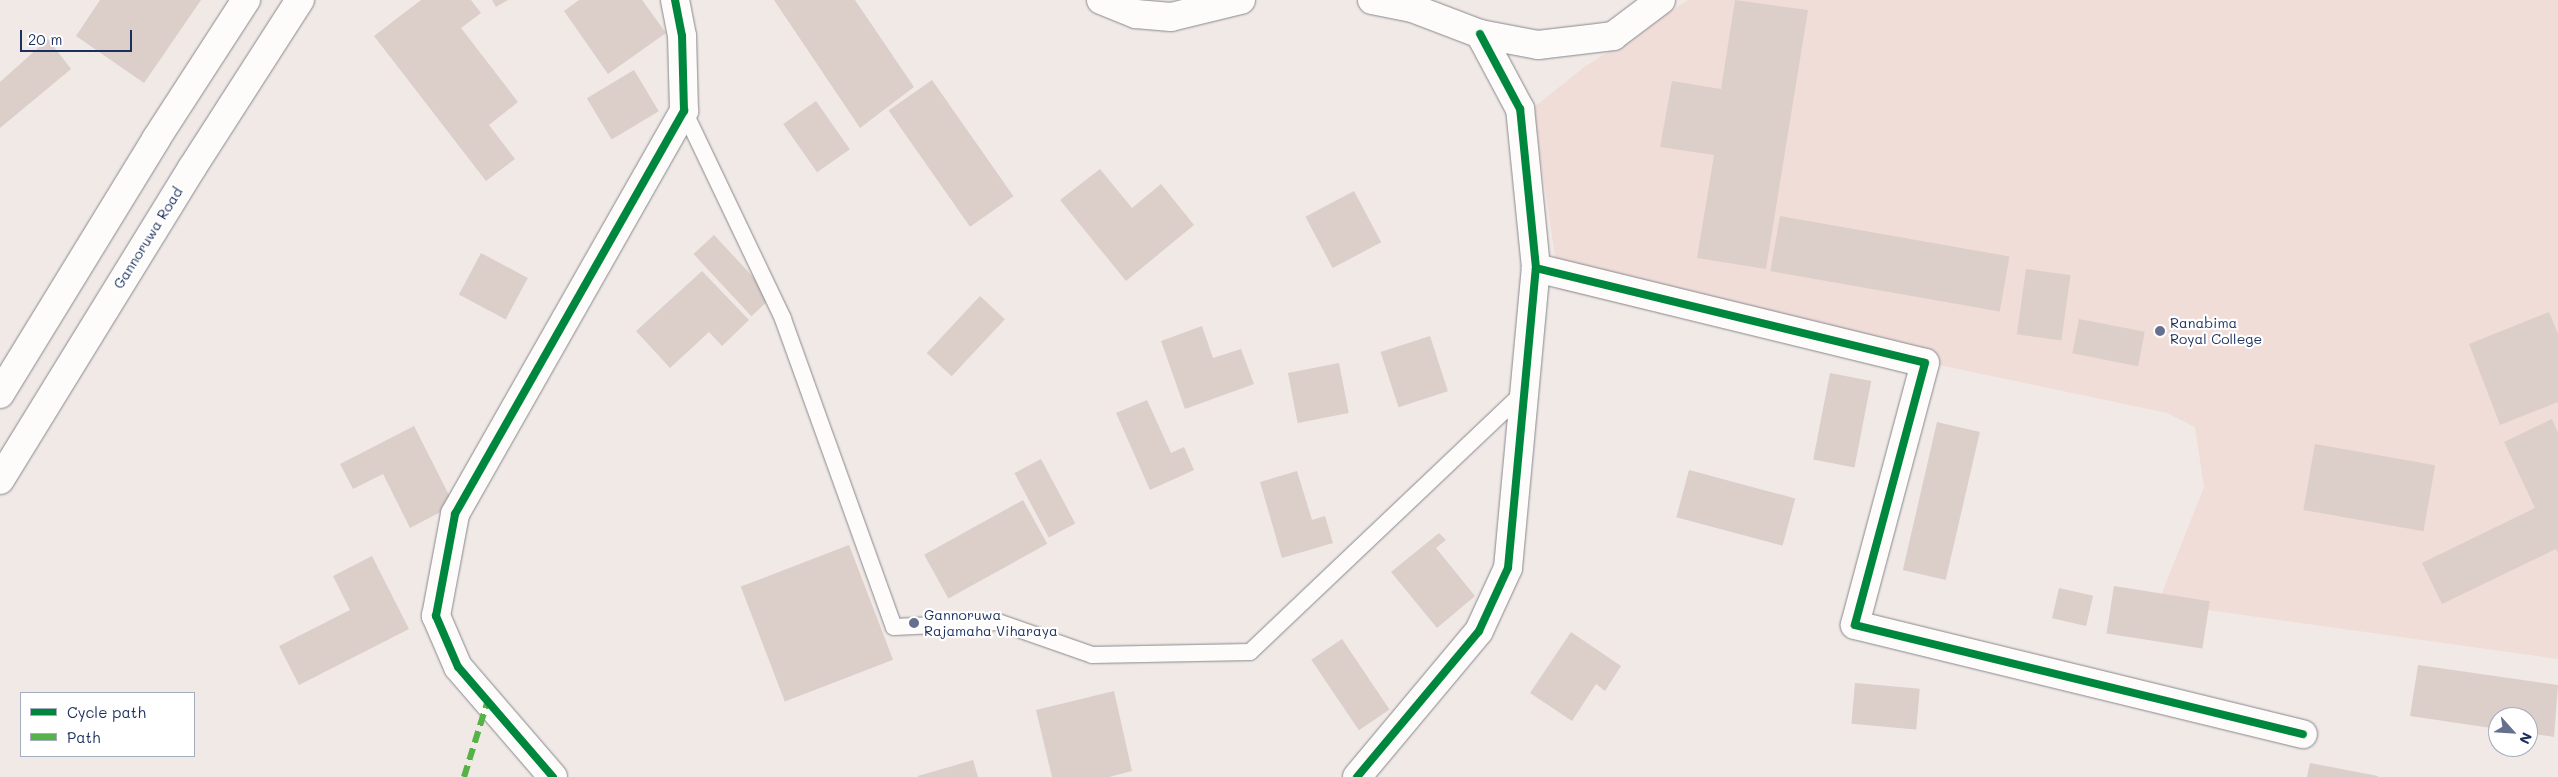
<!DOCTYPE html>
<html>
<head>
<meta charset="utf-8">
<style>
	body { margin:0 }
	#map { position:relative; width:2558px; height:777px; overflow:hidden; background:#f1e9e6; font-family:Mali,sans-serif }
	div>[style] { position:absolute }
	.built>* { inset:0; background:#f0ddd8 }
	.building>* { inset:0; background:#dccec9; transform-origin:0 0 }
	.roads { filter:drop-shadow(0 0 1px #87888f) drop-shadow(0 0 1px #87888f) }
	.lane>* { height:16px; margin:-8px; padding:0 8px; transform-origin:8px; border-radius:8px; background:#fdfcfb }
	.street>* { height:28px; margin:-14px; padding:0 14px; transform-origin:14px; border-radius:14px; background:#fdfcfb }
	.secondary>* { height:28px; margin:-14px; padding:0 14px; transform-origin:14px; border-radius:14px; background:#fdfcfb }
	.primary>* { height:28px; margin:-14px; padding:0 14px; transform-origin:14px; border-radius:14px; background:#fdfcfb }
	.quiet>* { height:6px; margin-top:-3px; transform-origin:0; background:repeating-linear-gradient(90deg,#55b248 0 12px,transparent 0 18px) }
	.cycleway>* { height:8px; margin:-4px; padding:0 4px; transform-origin:4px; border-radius:4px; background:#00873e }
	.dots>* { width:14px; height:14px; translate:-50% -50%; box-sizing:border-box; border:2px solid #fff; border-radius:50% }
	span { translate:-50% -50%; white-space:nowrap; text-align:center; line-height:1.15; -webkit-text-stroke:4.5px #fff; paint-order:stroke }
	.street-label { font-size:14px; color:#1b2f5e }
	.poi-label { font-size:14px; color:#1b2f5e }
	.left { translate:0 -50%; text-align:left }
	.legend { position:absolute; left:20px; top:692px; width:175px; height:65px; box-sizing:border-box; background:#fff; border:1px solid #a4acbf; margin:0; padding:6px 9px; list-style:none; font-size:15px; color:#1b2f5e }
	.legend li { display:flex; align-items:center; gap:10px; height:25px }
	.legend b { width:25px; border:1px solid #a4acbf }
	.north { position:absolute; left:2488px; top:707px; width:50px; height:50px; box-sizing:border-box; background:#fff; border:1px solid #a4acbf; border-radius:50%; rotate:116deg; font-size:14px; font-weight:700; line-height:20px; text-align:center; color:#1b2f5e }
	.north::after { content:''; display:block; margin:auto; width:18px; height:22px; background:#66708e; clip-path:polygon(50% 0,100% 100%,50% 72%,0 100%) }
	.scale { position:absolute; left:20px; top:30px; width:112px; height:22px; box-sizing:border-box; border:2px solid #1b2f5e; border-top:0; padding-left:6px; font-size:15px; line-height:18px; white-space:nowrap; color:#1b2f5e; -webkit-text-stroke:4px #fff; paint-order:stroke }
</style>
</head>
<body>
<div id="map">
	<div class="built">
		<i style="clip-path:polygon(1688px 0,2558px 0,2558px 659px,2158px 603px,2204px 487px,2195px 427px,2167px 413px,1839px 344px,1637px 308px,1560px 290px,1533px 108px,1583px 68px)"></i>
	</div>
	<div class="building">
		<i style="clip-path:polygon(100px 0,201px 0,144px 83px,76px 36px)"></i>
		<i style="clip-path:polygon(421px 0,471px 0,481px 13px,461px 28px,518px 102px,489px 125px,515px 159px,486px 181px,374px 36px)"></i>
		<i style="clip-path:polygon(492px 0,508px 0,496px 7px)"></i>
		<i style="clip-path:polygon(579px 0,642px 0,666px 33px,608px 74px,564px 11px)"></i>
		<i style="clip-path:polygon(774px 0,855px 0,914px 87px,860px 128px)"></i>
		<i style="clip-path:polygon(1735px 0,1808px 10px,1766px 269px,1697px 258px,1714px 155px,1660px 147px,1672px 81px,1721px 89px)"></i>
		<i style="clip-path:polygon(48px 39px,71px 69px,0 128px,0 82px)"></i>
		<i style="left:634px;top:70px;width:48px;height:55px;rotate:59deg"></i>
		<i style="left:932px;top:80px;width:142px;height:53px;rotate:55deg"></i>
		<i style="left:816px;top:101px;width:59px;height:40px;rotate:55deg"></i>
		<i style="clip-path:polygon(1100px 169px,1132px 208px,1161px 184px,1194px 225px,1126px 281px,1060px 200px)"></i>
		<i style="left:1354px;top:191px;width:58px;height:55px;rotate:62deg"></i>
		<i style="left:1780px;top:216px;width:233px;height:56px;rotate:10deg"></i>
		<i style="left:714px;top:235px;width:85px;height:28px;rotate:47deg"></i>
		<i style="left:481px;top:253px;width:53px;height:47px;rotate:28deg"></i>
		<i style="left:2026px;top:269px;width:45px;height:66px;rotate:8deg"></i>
		<i style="clip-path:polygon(702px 271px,749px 320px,722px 346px,709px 332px,670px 368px,636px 331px)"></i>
		<i style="left:980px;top:296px;width:34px;height:78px;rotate:43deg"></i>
		<i style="clip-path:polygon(2549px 312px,2558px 334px,2558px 402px,2500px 425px,2469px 344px)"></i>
		<i style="left:2079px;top:319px;width:67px;height:35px;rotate:11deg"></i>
		<i style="clip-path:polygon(1202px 326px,1213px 358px,1241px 349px,1254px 384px,1185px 409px,1161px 341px)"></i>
		<i style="left:1430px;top:336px;width:58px;height:52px;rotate:72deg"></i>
		<i style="left:1339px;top:363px;width:51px;height:52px;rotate:79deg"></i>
		<i style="left:1830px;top:373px;width:42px;height:88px;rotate:11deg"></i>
		<i style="clip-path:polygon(1147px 400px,1171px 453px,1184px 447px,1194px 470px,1150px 490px,1116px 413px)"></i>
		<i style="clip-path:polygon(2552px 419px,2558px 433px,2558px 553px,2556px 549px,2442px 604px,2422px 563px,2535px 508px,2504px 442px)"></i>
		<i style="left:1937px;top:422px;width:44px;height:152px;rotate:13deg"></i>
		<i style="clip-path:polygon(414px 426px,454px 505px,410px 528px,383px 474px,353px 489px,340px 464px)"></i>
		<i style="left:2315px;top:444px;width:122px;height:67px;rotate:10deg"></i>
		<i style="left:1041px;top:459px;width:73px;height:30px;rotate:62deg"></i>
		<i style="left:1689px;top:470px;width:110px;height:49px;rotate:15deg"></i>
		<i style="clip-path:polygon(1297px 471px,1312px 520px,1325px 516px,1333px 543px,1282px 558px,1260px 482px)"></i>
		<i style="left:1023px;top:500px;width:50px;height:113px;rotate:61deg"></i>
		<i style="clip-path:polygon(1439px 533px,1446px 540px,1436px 548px,1475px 596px,1437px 628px,1391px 572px)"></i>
		<i style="left:849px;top:545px;width:123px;height:116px;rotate:69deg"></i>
		<i style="clip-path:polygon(372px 556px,409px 629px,299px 685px,279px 646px,350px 610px,333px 576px)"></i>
		<i style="left:2114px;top:586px;width:97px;height:48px;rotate:9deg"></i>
		<i style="left:2059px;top:588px;width:35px;height:31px;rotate:13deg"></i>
		<i style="clip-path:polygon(1571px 632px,1621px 666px,1605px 691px,1596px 684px,1572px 721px,1530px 693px)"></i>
		<i style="left:1342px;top:639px;width:85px;height:37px;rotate:56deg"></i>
		<i style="clip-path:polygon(2418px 665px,2558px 685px,2554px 737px,2528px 733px,2528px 717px,2498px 717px,2498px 729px,2410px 716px)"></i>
		<i style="left:1855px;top:683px;width:65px;height:41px;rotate:5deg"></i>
		<i style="clip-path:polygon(1114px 691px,1132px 771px,1109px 777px,1052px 777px,1036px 710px)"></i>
		<i style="clip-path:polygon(973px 760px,978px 777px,918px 777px,918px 776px)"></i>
		<i style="clip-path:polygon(2310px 763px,2378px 776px,2378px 777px,2307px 777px)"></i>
	</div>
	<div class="roads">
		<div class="lane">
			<i style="left:684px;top:111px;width:230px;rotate:64.5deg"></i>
			<i style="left:783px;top:319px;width:327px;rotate:70.2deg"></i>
			<i style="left:894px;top:627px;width:104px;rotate:-2.8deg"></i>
			<i style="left:998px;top:622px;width:100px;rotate:19.3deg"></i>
			<i style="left:1092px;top:655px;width:158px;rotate:-1.1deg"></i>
			<i style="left:1250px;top:652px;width:379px;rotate:-43.5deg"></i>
		</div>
		<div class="street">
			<i style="left:1536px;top:268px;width:400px;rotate:13.7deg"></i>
			<i style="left:1925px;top:363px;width:271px;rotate:105deg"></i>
			<i style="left:1855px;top:625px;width:461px;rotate:13.7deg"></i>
			<i style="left:553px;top:777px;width:145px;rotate:-130.8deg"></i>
			<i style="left:458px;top:667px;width:56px;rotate:-113.3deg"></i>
			<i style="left:436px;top:616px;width:104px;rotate:-79.4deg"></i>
			<i style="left:455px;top:514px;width:464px;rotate:-60.4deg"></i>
			<i style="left:684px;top:111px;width:75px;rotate:-91.5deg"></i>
			<i style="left:682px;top:36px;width:37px;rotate:-101deg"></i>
			<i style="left:1357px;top:777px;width:190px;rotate:-50.1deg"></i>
			<i style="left:1479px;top:631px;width:69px;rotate:-65.3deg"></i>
			<i style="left:1508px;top:568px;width:301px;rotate:-84.7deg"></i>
			<i style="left:1536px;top:268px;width:160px;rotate:-95.7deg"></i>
			<i style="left:1520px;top:109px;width:85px;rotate:-118.1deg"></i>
		</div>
		<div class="secondary">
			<i style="left:1101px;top:0;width:38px;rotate:22deg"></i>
			<i style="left:1136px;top:14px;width:35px;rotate:5deg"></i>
			<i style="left:1171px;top:17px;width:72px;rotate:-13.7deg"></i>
			<i style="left:1372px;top:0;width:41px;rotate:11.3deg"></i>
			<i style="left:1412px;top:8px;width:73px;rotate:20.9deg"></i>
			<i style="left:1480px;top:34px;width:59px;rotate:10.7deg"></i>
			<i style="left:1538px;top:45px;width:76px;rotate:-6.8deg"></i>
			<i style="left:1613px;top:36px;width:60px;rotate:-36.9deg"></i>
		</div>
		<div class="primary">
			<i style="left:0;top:394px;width:299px;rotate:-58.5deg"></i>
			<i style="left:156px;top:139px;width:166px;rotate:-57.1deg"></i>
			<i style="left:0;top:480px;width:366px;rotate:-58.4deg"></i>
			<i style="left:192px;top:168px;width:200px;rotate:-57.3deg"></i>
		</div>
	</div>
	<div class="quiet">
		<i style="left:464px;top:777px;width:77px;rotate:-72.7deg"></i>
	</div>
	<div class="cycleway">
		<i style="left:1536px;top:268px;width:400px;rotate:13.7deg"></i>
		<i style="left:1925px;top:363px;width:271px;rotate:105deg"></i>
		<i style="left:1855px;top:625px;width:461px;rotate:13.7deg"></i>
		<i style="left:553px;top:777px;width:145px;rotate:-130.8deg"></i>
		<i style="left:458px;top:667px;width:56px;rotate:-113.3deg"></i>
		<i style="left:436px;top:616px;width:104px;rotate:-79.4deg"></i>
		<i style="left:455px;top:514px;width:464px;rotate:-60.4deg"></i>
		<i style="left:684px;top:111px;width:75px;rotate:-91.5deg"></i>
		<i style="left:682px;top:36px;width:37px;rotate:-101deg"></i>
		<i style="left:1357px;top:777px;width:190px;rotate:-50.1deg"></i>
		<i style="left:1479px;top:631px;width:69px;rotate:-65.3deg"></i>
		<i style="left:1508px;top:568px;width:301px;rotate:-84.7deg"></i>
		<i style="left:1536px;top:268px;width:160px;rotate:-95.7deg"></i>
		<i style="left:1520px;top:109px;width:85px;rotate:-118.1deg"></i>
	</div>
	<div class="dots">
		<i style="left:2160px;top:331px;background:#66708e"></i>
		<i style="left:914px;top:623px;background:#66708e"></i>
	</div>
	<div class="street-label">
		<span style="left:148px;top:238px;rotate:-58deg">Gannoruwa Road</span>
	</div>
	<div class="poi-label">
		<span class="left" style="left:2170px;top:331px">Ranabima<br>Royal College</span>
		<span class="left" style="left:924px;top:623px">Gannoruwa<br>Rajamaha Viharaya</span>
	</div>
	<ul class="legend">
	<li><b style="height:6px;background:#00873e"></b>Cycle path</li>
	<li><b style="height:6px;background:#55b248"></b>Path</li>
	</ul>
	<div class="north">N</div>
	<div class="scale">20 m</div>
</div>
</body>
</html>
